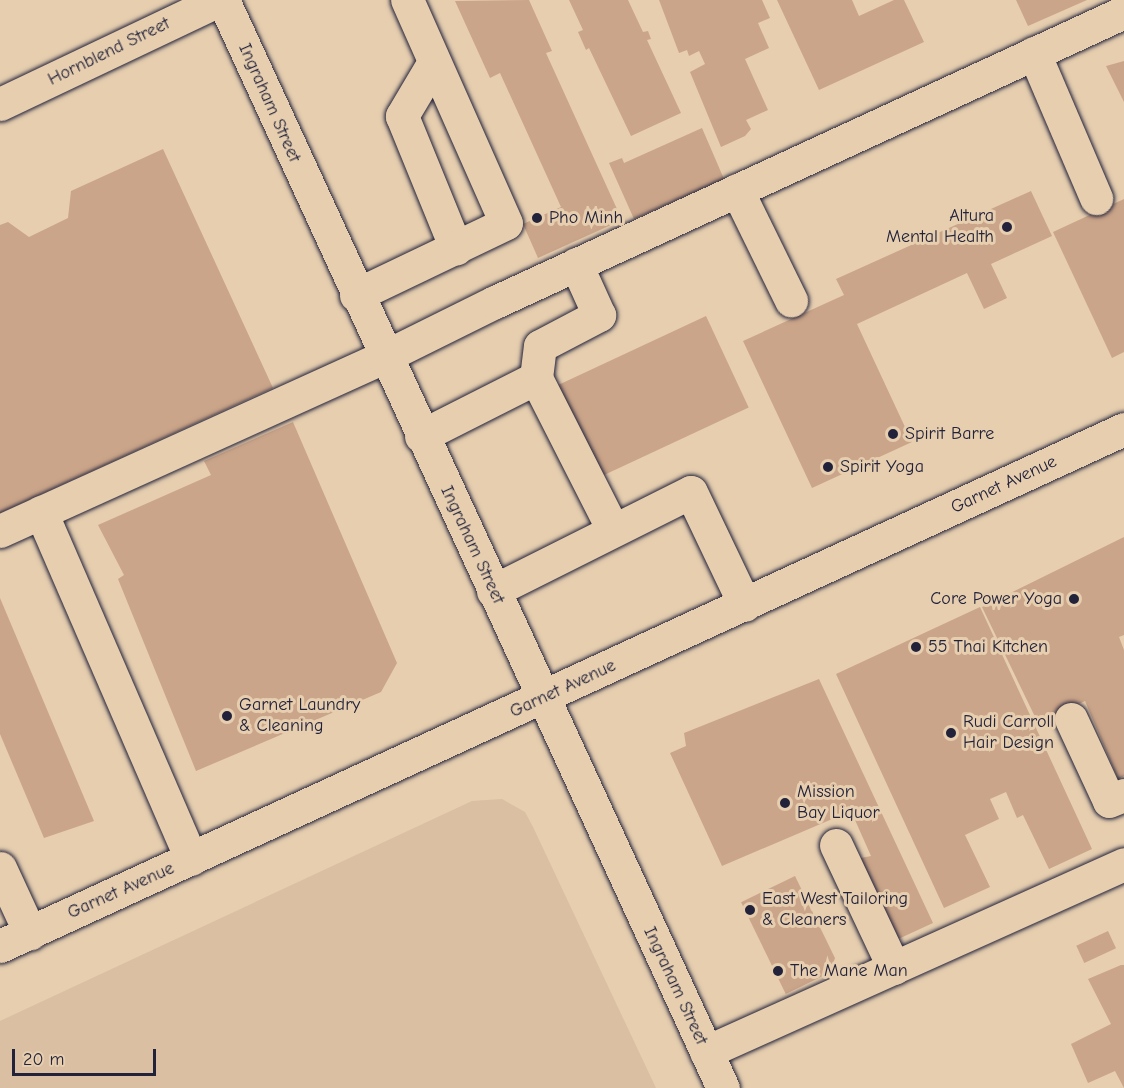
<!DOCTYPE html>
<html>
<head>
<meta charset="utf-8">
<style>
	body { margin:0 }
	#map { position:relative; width:1124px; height:1088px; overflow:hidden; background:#e6ceaf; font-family:"Comic Neue",sans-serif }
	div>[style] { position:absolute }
	.built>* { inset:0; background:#dabfa2 }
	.building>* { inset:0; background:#cba589; transform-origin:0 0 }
	.roads { filter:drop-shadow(0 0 2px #22223b) drop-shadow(0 0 2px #22223b) }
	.minor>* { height:33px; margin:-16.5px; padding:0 16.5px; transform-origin:16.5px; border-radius:16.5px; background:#e6ceaf }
	.major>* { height:33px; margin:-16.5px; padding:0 16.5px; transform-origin:16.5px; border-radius:16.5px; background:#e6ceaf }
	.dots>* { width:16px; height:16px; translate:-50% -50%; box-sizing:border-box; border:3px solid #e6ceaf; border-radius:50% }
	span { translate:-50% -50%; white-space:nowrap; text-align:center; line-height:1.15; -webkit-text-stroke:6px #e6ceaf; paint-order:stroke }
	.street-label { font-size:18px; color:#22223b }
	.poi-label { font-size:18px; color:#22223b }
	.right { translate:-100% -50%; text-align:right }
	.left { translate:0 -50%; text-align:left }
	.scale { position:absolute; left:12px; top:1049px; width:144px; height:27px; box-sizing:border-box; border:3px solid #22223b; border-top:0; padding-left:8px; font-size:18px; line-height:21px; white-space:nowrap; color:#22223b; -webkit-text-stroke:4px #e6ceaf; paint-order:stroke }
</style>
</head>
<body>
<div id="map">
	<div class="built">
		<i style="clip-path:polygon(502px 799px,525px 812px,533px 827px,656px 1088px,0 1088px,0 1021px,472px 801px)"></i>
	</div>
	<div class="building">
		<i style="clip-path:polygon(529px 0,552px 51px,546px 53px,622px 220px,538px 258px,523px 224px,561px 207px,500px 73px,490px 78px,455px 1px)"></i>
		<i style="clip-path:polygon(569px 0,628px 0,643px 32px,648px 31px,651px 39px,647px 40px,681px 113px,631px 136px,589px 48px,586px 50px,578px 32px,583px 30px)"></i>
		<i style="clip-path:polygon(659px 0,762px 0,770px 18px,758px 23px,769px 48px,745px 59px,768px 110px,746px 120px,751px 129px,745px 136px,721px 147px,690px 72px,705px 64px,699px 51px,689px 56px,687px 50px,679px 53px)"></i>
		<i style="clip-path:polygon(777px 0,852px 0,859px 16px,894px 0,904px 0,924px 42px,819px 90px)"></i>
		<i style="clip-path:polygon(1016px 0,1087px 0,1028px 26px)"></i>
		<i style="clip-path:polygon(1124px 61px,1124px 102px,1106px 66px)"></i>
		<i style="clip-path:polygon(702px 128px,724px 179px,634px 219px,609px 163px,622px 158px,624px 163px)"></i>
		<i style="clip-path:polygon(163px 149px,273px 388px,0 513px,0 225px,8px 222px,29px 237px,68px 218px,71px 191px)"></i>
		<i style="clip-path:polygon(1031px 191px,1052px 236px,991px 264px,1007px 298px,984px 309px,967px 273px,857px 324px,912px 442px,812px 488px,743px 341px,844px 295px,836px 279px)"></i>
		<i style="clip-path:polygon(1124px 199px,1124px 352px,1112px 358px,1053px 232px)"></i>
		<i style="left:706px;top:316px;width:101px;height:169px;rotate:65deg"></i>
		<i style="clip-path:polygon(293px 422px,397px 663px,381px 692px,196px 771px,118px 579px,124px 575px,98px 525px,211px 475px,204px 461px)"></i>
		<i style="clip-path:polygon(1124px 537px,1124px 635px,1119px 637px,1124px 650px,1124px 776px,1118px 779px,1085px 701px,1038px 723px,982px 607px)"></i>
		<i style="clip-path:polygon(0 598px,94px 821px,44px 838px,0 734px)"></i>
		<i style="clip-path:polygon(980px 607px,1092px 849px,1049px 869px,1023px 815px,1017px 818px,1006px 792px,990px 799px,999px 819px,965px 835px,990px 887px,944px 908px,836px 674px)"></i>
		<i style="clip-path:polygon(819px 679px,933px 923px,894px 941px,856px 859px,871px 856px,851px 811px,722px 866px,670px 753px,686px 746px,684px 733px)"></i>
		<i style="left:795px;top:876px;width:102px;height:60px;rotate:64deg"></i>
		<i style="left:1108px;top:931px;width:19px;height:35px;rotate:65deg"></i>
		<i style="clip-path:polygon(1121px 965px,1124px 965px,1124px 1088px,1115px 1071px,1088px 1083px,1071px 1044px,1111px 1024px,1088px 979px)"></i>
	</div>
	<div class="roads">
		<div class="minor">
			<i style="left:1034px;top:53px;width:158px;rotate:66.8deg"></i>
			<i style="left:434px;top:62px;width:63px;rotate:120.7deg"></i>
			<i style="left:402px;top:116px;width:143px;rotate:67.8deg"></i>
			<i style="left:0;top:104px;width:242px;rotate:-25.4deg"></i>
			<i style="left:737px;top:190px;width:123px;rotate:63.9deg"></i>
			<i style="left:356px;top:295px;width:166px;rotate:-25.6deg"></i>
			<i style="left:506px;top:223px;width:244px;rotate:-113.9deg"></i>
			<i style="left:536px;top:378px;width:32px;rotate:-83deg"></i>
			<i style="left:540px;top:346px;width:67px;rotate:-27.7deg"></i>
			<i style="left:599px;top:315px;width:56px;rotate:-114.3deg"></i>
			<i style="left:421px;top:436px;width:129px;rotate:-26.8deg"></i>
			<i style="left:536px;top:378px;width:170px;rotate:63.1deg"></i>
			<i style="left:41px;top:512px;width:378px;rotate:66.6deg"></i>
			<i style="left:0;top:531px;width:422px;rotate:-24.4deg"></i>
			<i style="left:384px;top:357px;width:124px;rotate:-26.4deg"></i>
			<i style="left:495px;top:302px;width:693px;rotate:-24.75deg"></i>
			<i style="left:493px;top:591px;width:221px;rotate:-26.6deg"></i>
			<i style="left:691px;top:492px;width:125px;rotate:64.5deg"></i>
			<i style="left:1071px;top:719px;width:90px;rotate:65.1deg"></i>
			<i style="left:1109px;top:801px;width:16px;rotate:-22deg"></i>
			<i style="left:836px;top:845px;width:136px;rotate:64.8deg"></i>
			<i style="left:0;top:868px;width:72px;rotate:65.2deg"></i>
			<i style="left:706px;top:1052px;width:458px;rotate:-24.2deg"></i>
		</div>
		<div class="major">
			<i style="left:223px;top:0;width:1197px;rotate:65.32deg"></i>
			<i style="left:0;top:946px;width:1237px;rotate:-24.7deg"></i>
		</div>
	</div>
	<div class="dots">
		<i style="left:537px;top:218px;background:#22223b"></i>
		<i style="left:1007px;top:227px;background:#22223b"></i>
		<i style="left:893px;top:434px;background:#22223b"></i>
		<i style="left:828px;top:467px;background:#22223b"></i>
		<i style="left:1074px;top:599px;background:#22223b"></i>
		<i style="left:916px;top:647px;background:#22223b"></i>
		<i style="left:227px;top:716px;background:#22223b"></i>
		<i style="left:951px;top:733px;background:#22223b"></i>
		<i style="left:785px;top:803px;background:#22223b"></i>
		<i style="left:750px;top:910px;background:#22223b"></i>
		<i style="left:778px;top:971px;background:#22223b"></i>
	</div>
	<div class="street-label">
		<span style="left:109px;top:52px;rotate:-26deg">Hornblend Street</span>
		<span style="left:269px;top:103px;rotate:66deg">Ingraham Street</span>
		<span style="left:1004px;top:485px;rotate:-25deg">Garnet Avenue</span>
		<span style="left:472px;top:545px;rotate:65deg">Ingraham Street</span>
		<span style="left:563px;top:689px;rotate:-25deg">Garnet Avenue</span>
		<span style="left:121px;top:891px;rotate:-24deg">Garnet Avenue</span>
		<span style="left:675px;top:986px;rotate:65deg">Ingraham Street</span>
	</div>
	<div class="poi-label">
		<span class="right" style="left:994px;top:227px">Altura<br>Mental Health</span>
		<span class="left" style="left:549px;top:218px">Pho Minh</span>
		<span class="left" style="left:905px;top:434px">Spirit Barre</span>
		<span class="left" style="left:840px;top:467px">Spirit Yoga</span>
		<span class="right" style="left:1062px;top:599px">Core Power Yoga</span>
		<span class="left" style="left:928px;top:647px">55 Thai Kitchen</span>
		<span class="left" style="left:239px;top:716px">Garnet Laundry<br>&amp; Cleaning</span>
		<span class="left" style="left:963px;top:733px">Rudi Carroll<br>Hair Design</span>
		<span class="left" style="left:797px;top:803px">Mission<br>Bay Liquor</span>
		<span class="left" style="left:762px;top:910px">East West Tailoring<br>&amp; Cleaners</span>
		<span class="left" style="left:790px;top:971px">The Mane Man</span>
	</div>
	<div class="scale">20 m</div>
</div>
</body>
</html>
